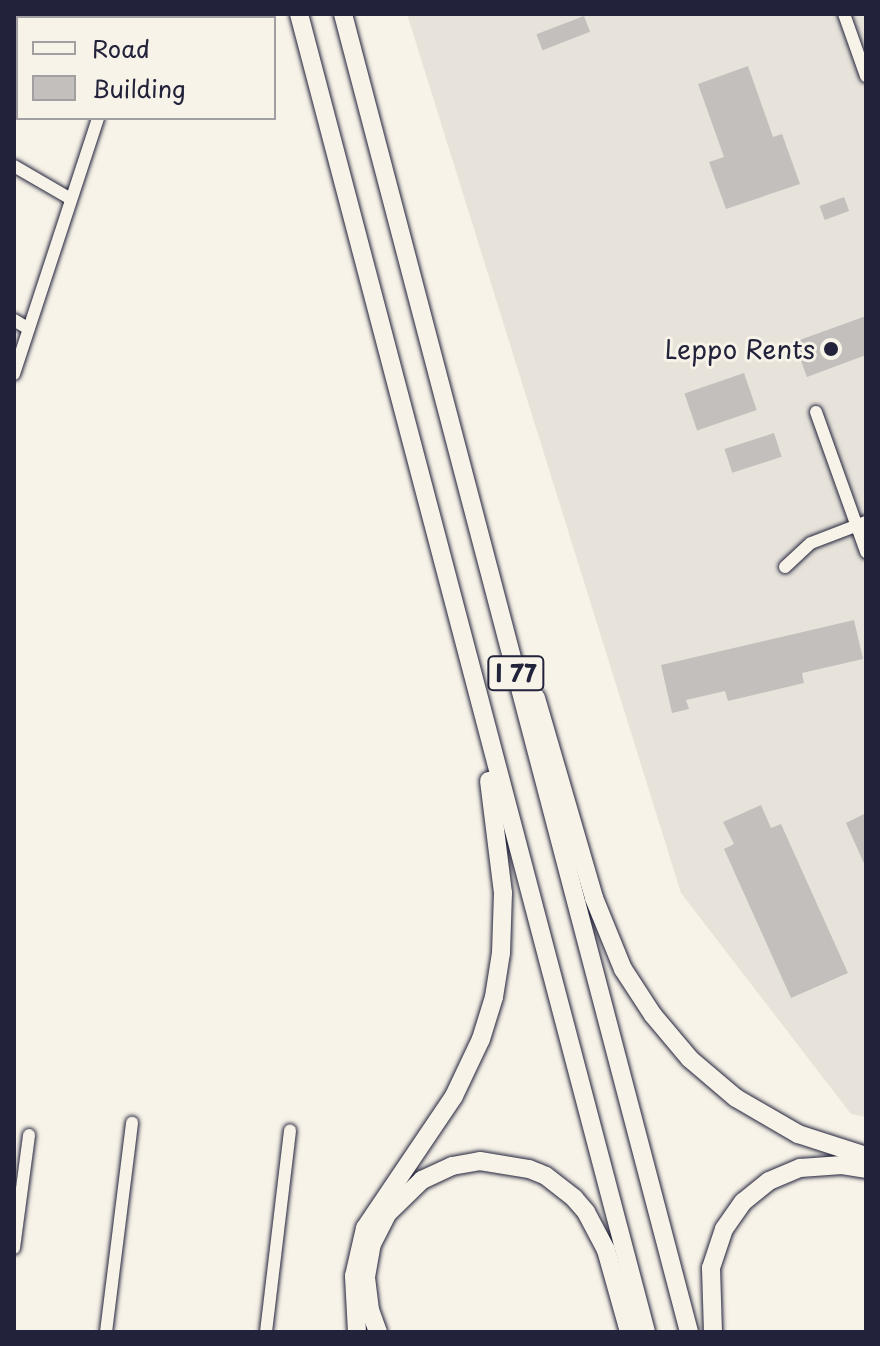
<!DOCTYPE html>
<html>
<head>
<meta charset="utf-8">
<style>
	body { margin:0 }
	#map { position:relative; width:880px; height:1346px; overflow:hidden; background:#f7f3e8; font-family:"Playpen Sans",sans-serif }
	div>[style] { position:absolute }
	.built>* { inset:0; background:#e7e3db }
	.building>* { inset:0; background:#c2bfbd; transform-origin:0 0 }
	.roads { filter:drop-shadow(0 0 2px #22223b) drop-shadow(0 0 2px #22223b) }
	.minor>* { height:12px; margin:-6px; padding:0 6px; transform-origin:6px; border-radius:6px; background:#f7f3e8 }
	.highway>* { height:18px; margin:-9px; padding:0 9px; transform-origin:9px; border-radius:9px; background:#f7f3e8 }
	.dots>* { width:22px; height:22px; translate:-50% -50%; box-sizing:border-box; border:4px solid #f7f3e8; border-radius:50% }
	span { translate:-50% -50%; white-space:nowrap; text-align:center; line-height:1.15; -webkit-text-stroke:6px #f7f3e8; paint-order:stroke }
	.shield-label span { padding:2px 6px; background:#f7f3e8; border:2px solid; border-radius:6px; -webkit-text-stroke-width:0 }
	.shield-label { font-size:24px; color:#22223b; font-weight:700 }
	.poi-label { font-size:26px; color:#22223b }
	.right { translate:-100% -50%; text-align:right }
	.frame { position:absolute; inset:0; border:16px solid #22223b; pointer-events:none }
	.legend { position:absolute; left:16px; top:16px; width:260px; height:104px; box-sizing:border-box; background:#f7f3e8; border:2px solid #a29fa3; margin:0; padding:10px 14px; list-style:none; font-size:24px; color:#22223b }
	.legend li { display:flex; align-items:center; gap:16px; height:40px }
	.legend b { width:40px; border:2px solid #a29fa3 }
</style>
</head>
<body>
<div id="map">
	<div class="built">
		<i style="clip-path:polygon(407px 14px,866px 14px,866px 1117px,851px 1114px,681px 893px)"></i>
	</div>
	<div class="building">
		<i style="left:584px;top:16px;width:17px;height:51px;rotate:69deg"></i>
		<i style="clip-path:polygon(748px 66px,773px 137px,782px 134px,800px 184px,726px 209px,709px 162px,724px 157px,698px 84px)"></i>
		<i style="left:844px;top:197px;width:15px;height:26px;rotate:70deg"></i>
		<i style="clip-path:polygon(866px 316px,866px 355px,807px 377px,794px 342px)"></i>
		<i style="left:744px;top:373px;width:39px;height:63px;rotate:71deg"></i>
		<i style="left:774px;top:433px;width:25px;height:52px;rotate:72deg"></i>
		<i style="clip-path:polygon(854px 620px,863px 659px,802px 673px,804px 683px,728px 701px,725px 691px,686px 700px,689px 709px,672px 713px,661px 665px)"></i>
		<i style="clip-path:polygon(761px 805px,771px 828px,781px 824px,848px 973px,791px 998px,724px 849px,734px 844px,723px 822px)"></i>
		<i style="clip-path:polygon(866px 813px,866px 868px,846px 823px)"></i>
	</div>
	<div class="roads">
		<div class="minor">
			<i style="left:20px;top:14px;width:8px;rotate:30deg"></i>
			<i style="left:844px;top:14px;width:66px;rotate:70.5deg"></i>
			<i style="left:130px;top:18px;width:4px;rotate:-76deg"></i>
			<i style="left:14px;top:166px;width:66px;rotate:30.1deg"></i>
			<i style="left:14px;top:320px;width:17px;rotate:31deg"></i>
			<i style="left:14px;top:374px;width:269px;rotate:-71.8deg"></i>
			<i style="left:816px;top:412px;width:149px;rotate:70.3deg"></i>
			<i style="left:785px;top:567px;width:35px;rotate:-43deg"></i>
			<i style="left:811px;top:543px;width:59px;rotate:-20.9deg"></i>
			<i style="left:14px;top:1248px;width:114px;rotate:-82.4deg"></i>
			<i style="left:106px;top:1332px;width:211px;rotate:-82.9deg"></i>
			<i style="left:266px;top:1332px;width:203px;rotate:-83.2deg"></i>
		</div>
		<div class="highway">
			<i style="left:299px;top:14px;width:1363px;rotate:75.25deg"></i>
			<i style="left:343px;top:14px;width:1363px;rotate:75.29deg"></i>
			<i style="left:536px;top:698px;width:208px;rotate:73.8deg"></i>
			<i style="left:594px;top:898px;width:77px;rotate:67.8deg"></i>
			<i style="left:623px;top:969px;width:55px;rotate:56.9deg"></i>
			<i style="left:653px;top:1015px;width:57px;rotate:49.9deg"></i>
			<i style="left:690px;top:1059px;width:60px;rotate:40.3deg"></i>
			<i style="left:736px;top:1098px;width:72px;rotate:30.1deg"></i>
			<i style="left:798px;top:1134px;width:71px;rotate:17.9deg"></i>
			<i style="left:357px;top:1332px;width:56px;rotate:-93.1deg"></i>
			<i style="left:354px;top:1276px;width:49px;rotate:-77.1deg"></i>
			<i style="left:365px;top:1228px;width:159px;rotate:-56deg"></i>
			<i style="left:454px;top:1096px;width:63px;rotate:-64.7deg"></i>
			<i style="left:481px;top:1039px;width:44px;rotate:-72.8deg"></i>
			<i style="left:494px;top:997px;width:45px;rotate:-81deg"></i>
			<i style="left:501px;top:953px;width:60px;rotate:-88.1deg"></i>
			<i style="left:503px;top:893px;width:113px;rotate:-97.1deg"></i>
			<i style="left:378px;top:1332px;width:23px;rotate:-110deg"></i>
			<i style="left:370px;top:1310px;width:33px;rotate:-97deg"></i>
			<i style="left:366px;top:1277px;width:34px;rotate:-80deg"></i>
			<i style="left:372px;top:1244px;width:34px;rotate:-63deg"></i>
			<i style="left:387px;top:1214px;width:49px;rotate:-44.2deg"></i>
			<i style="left:422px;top:1180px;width:33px;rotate:-25deg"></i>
			<i style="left:452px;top:1166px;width:28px;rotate:-10deg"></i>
			<i style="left:480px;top:1161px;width:50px;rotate:9.3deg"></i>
			<i style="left:529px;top:1169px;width:18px;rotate:22deg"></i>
			<i style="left:546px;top:1176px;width:36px;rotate:38deg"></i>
			<i style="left:574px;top:1198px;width:18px;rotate:49deg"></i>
			<i style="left:586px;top:1212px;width:43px;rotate:62.2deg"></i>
			<i style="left:606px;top:1250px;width:85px;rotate:74.3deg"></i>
			<i style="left:713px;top:1332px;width:64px;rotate:-91.8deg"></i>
			<i style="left:711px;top:1268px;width:41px;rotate:-71.6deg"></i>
			<i style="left:724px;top:1229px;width:33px;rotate:-55deg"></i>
			<i style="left:743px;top:1202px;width:33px;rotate:-39deg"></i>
			<i style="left:769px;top:1181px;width:34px;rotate:-23deg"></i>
			<i style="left:800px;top:1168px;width:42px;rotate:-4.1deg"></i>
			<i style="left:842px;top:1165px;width:24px;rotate:9deg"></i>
		</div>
	</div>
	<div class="dots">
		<i style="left:831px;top:349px;background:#22223b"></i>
	</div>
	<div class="shield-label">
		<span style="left:516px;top:673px">I 77</span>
	</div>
	<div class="poi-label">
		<span class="right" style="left:815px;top:349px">Leppo Rents</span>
	</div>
	<div class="frame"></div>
	<ul class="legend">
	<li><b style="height:10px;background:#f7f3e8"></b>Road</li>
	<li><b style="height:22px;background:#c2bfbd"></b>Building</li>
	</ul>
</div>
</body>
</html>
